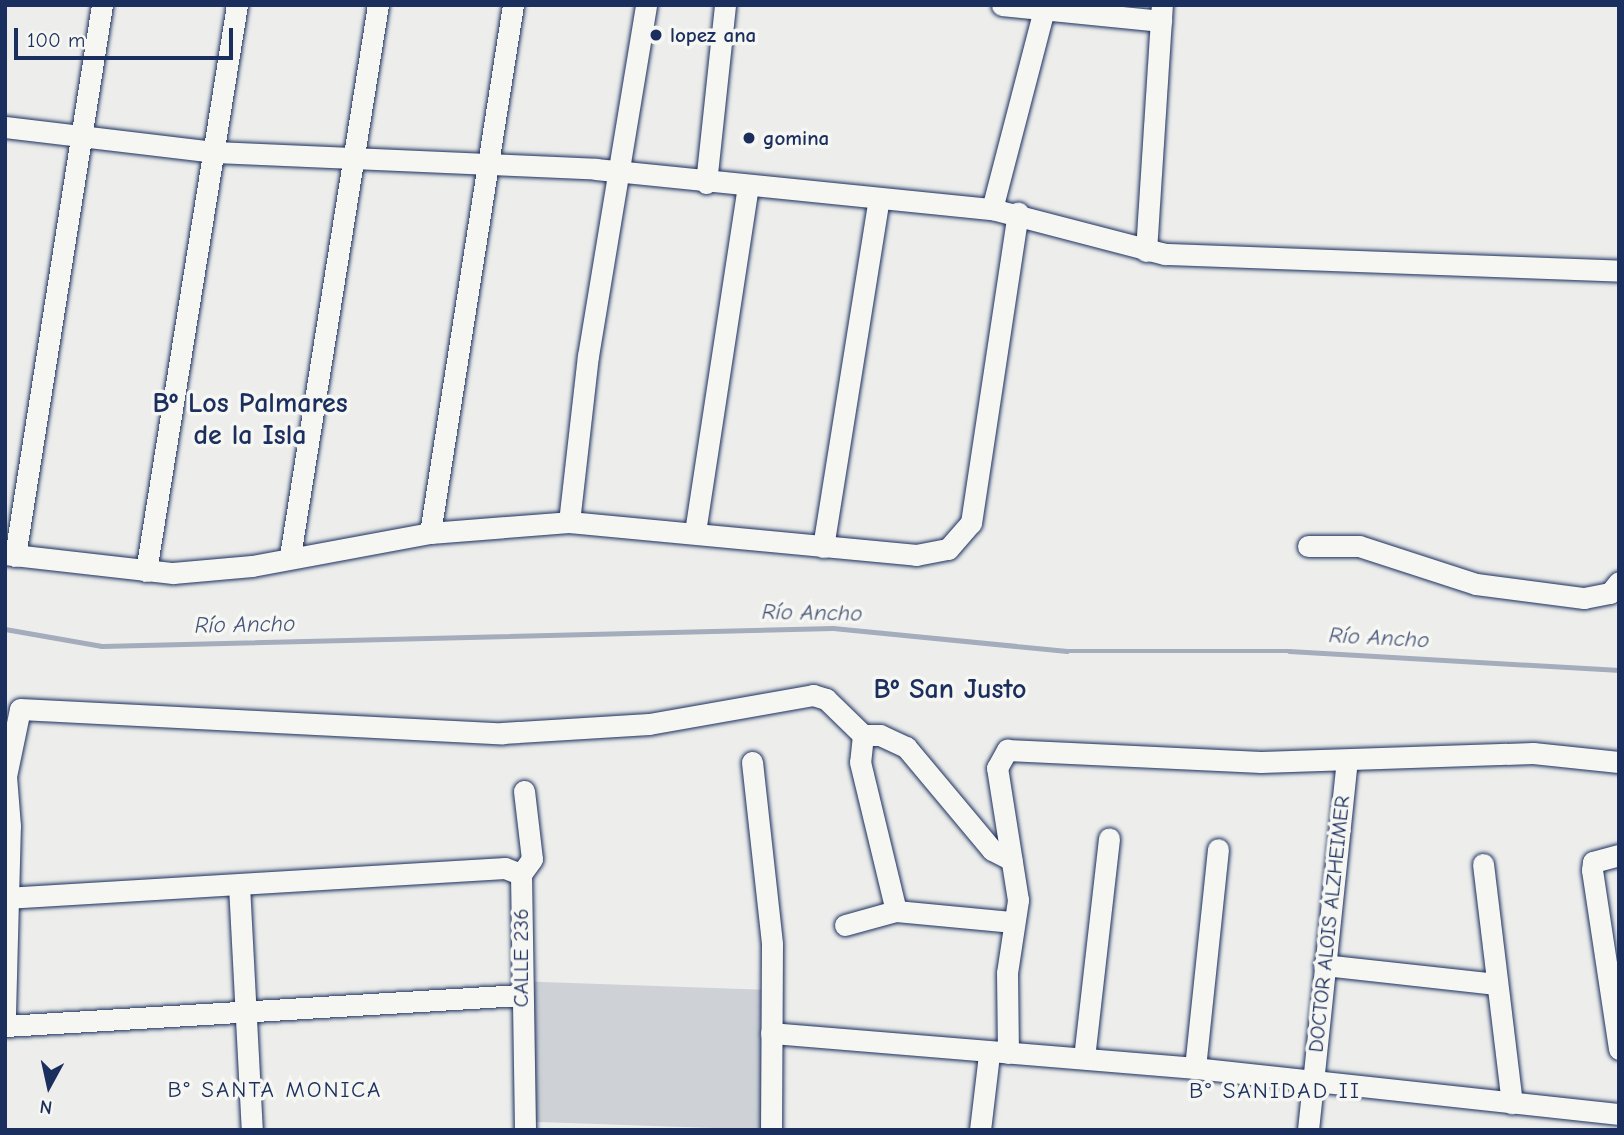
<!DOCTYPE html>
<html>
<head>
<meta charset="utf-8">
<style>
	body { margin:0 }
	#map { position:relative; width:1624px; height:1135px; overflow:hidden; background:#edeeec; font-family:"Comic Neue",sans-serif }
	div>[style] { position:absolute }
	.green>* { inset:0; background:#ced2d7; transform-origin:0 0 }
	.stream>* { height:4.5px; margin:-2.25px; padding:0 2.25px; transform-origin:2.25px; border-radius:2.25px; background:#a5acbc }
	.roads { filter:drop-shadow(0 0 2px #1b2f5e) drop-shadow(0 0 2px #1b2f5e) }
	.minor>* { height:21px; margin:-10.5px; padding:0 10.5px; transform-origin:10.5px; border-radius:10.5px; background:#f6f6f2 }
	.dots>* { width:19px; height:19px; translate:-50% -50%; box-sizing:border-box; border:4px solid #f6f6f2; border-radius:50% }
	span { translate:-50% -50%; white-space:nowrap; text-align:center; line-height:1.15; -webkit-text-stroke:7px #f6f6f2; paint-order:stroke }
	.poi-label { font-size:21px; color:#1b2f5e; font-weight:700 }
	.left { translate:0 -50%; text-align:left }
	.street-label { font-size:21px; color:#1b2f5e }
	.water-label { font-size:23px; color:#44547a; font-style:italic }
	.neighbourhood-label { font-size:23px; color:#1b2f5e; letter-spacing:2px }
	.district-label { font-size:28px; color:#1b2f5e; font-weight:700 }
	.frame { position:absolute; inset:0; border:7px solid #1b2f5e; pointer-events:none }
	.north { position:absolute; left:14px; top:1051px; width:70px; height:70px; -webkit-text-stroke:5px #f6f6f2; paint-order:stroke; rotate:188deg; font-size:19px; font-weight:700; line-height:28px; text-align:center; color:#1b2f5e }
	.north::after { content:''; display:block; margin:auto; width:24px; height:32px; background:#1b2f5e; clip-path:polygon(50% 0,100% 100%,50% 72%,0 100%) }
	.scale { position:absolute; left:14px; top:28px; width:219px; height:32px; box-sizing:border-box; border:4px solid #1b2f5e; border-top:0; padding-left:9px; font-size:21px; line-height:24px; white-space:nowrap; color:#1b2f5e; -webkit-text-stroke:5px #f6f6f2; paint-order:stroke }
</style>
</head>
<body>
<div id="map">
	<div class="green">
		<i style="left:771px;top:990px;width:140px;height:250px;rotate:92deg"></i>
	</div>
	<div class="stream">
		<i style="left:5px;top:629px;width:98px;rotate:9.9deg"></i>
		<i style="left:102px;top:646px;width:731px;rotate:-1.41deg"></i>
		<i style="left:833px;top:628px;width:235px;rotate:5.6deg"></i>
		<i style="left:1067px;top:651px;width:222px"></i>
		<i style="left:1289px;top:651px;width:331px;rotate:3.3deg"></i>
	</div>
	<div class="roads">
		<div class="minor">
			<i style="left:1002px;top:5px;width:160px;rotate:5.7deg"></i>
			<i style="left:5px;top:127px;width:210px;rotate:6.8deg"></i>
			<i style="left:214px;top:152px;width:382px;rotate:2.5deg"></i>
			<i style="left:596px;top:169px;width:398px;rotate:5.8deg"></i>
			<i style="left:992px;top:209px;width:179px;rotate:14.6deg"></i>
			<i style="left:1165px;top:254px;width:454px;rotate:2.1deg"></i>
			<i style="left:706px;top:183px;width:179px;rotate:-83.9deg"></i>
			<i style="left:992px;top:209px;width:211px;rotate:-75.4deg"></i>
			<i style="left:1146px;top:251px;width:247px;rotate:-86.3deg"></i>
			<i style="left:569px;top:522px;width:167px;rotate:-83.5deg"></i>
			<i style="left:588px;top:356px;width:356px;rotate:-80.6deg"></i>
			<i style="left:695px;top:532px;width:349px;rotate:-81.3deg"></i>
			<i style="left:430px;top:533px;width:534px;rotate:-81.07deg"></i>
			<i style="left:1308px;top:546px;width:51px"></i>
			<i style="left:1359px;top:546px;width:123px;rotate:18deg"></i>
			<i style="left:1476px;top:584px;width:109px;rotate:7.4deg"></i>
			<i style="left:1584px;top:598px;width:26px;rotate:-11deg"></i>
			<i style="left:1610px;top:593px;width:14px;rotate:-51deg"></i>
			<i style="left:823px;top:547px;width:352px;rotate:-80.9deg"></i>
			<i style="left:5px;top:554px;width:169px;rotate:6.5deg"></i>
			<i style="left:173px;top:573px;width:79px;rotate:-5.1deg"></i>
			<i style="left:252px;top:566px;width:181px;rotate:-10.5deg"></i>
			<i style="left:430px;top:533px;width:139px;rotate:-4.5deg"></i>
			<i style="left:569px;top:522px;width:349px;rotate:5.4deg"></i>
			<i style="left:916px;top:555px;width:33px;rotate:-11deg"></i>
			<i style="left:948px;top:549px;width:35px;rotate:-49deg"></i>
			<i style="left:971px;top:523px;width:314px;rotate:-81.4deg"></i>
			<i style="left:15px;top:556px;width:558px;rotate:-81.03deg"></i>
			<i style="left:290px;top:556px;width:558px;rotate:-80.93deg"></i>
			<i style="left:146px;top:571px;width:573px;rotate:-80.87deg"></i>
			<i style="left:863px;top:735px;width:27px;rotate:96deg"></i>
			<i style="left:860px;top:762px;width:153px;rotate:76.4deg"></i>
			<i style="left:752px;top:762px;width:183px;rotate:83.7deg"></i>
			<i style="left:772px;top:944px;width:186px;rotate:90.3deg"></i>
			<i style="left:524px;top:791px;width:68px;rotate:83.3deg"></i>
			<i style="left:532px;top:859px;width:19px;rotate:126deg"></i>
			<i style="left:521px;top:874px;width:256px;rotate:89.1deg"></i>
			<i style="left:1619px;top:855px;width:27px;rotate:165deg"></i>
			<i style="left:1593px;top:862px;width:8px;rotate:97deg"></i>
			<i style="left:1592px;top:870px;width:181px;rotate:81.4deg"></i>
			<i style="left:1483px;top:864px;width:241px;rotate:83.1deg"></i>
			<i style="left:239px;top:885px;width:245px;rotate:87deg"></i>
			<i style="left:5px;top:898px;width:501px;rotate:-3.43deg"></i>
			<i style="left:505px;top:868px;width:17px;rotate:21deg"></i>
			<i style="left:845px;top:925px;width:53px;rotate:-15.4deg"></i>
			<i style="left:896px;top:911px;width:118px;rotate:5.4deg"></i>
			<i style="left:1324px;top:965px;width:172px;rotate:6.3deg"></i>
			<i style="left:5px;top:1014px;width:188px;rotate:-88.5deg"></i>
			<i style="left:10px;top:826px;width:50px;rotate:-94.6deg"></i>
			<i style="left:6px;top:776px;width:68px;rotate:-78.2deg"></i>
			<i style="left:20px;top:709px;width:483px;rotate:2.9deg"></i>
			<i style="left:502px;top:733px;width:147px;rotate:-3.5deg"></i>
			<i style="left:649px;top:724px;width:167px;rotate:-10deg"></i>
			<i style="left:813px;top:695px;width:14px;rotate:17deg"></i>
			<i style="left:826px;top:699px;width:52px;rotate:44.2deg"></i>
			<i style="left:863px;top:735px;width:17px"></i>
			<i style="left:880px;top:735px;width:29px;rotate:25deg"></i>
			<i style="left:906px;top:747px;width:134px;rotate:50.1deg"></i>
			<i style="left:992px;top:850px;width:22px;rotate:27deg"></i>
			<i style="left:5px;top:1026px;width:517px;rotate:-3.44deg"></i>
			<i style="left:771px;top:1033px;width:425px;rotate:4.7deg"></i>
			<i style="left:1195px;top:1068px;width:426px;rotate:6.2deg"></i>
			<i style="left:1008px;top:1053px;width:80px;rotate:-90.7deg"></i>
			<i style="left:1007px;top:973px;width:74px;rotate:-81.4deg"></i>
			<i style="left:1018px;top:900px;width:134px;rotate:-99deg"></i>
			<i style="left:997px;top:768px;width:21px;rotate:-61deg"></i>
			<i style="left:1007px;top:750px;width:254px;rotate:2.7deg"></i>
			<i style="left:1261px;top:762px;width:272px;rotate:-1.9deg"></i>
			<i style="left:1533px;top:753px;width:86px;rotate:6deg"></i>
			<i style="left:1084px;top:1058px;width:221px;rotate:-83.5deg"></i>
			<i style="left:1195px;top:1068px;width:220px;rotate:-84deg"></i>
			<i style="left:980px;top:1130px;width:76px;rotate:-83.2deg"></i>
			<i style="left:1308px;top:1130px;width:371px;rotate:-84deg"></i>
		</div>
	</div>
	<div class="dots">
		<i style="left:656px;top:35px;background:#1b2f5e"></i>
		<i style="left:749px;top:138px;background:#1b2f5e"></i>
	</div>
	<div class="poi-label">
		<span class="left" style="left:670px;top:35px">lopez ana</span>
		<span class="left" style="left:763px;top:138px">gomina</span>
	</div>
	<div class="street-label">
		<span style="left:1329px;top:924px;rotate:-84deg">DOCTOR ALOIS ALZHEIMER</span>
		<span style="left:521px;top:958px;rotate:-90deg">CALLE 236</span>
	</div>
	<div class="water-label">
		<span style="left:812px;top:613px;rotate:1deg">Río Ancho</span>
		<span style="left:245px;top:625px;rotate:-1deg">Río Ancho</span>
		<span style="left:1379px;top:638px;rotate:3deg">Río Ancho</span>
	</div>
	<div class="neighbourhood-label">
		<span style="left:275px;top:1090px">B° SANTA MONICA</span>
		<span style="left:1275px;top:1091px">B° SANIDAD II</span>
	</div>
	<div class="district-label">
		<span style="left:250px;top:419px">Bº Los Palmares<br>de la Isla</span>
		<span style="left:950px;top:689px">Bº San Justo</span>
	</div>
	<div class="frame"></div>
	<div class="north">N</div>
	<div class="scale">100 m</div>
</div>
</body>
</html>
